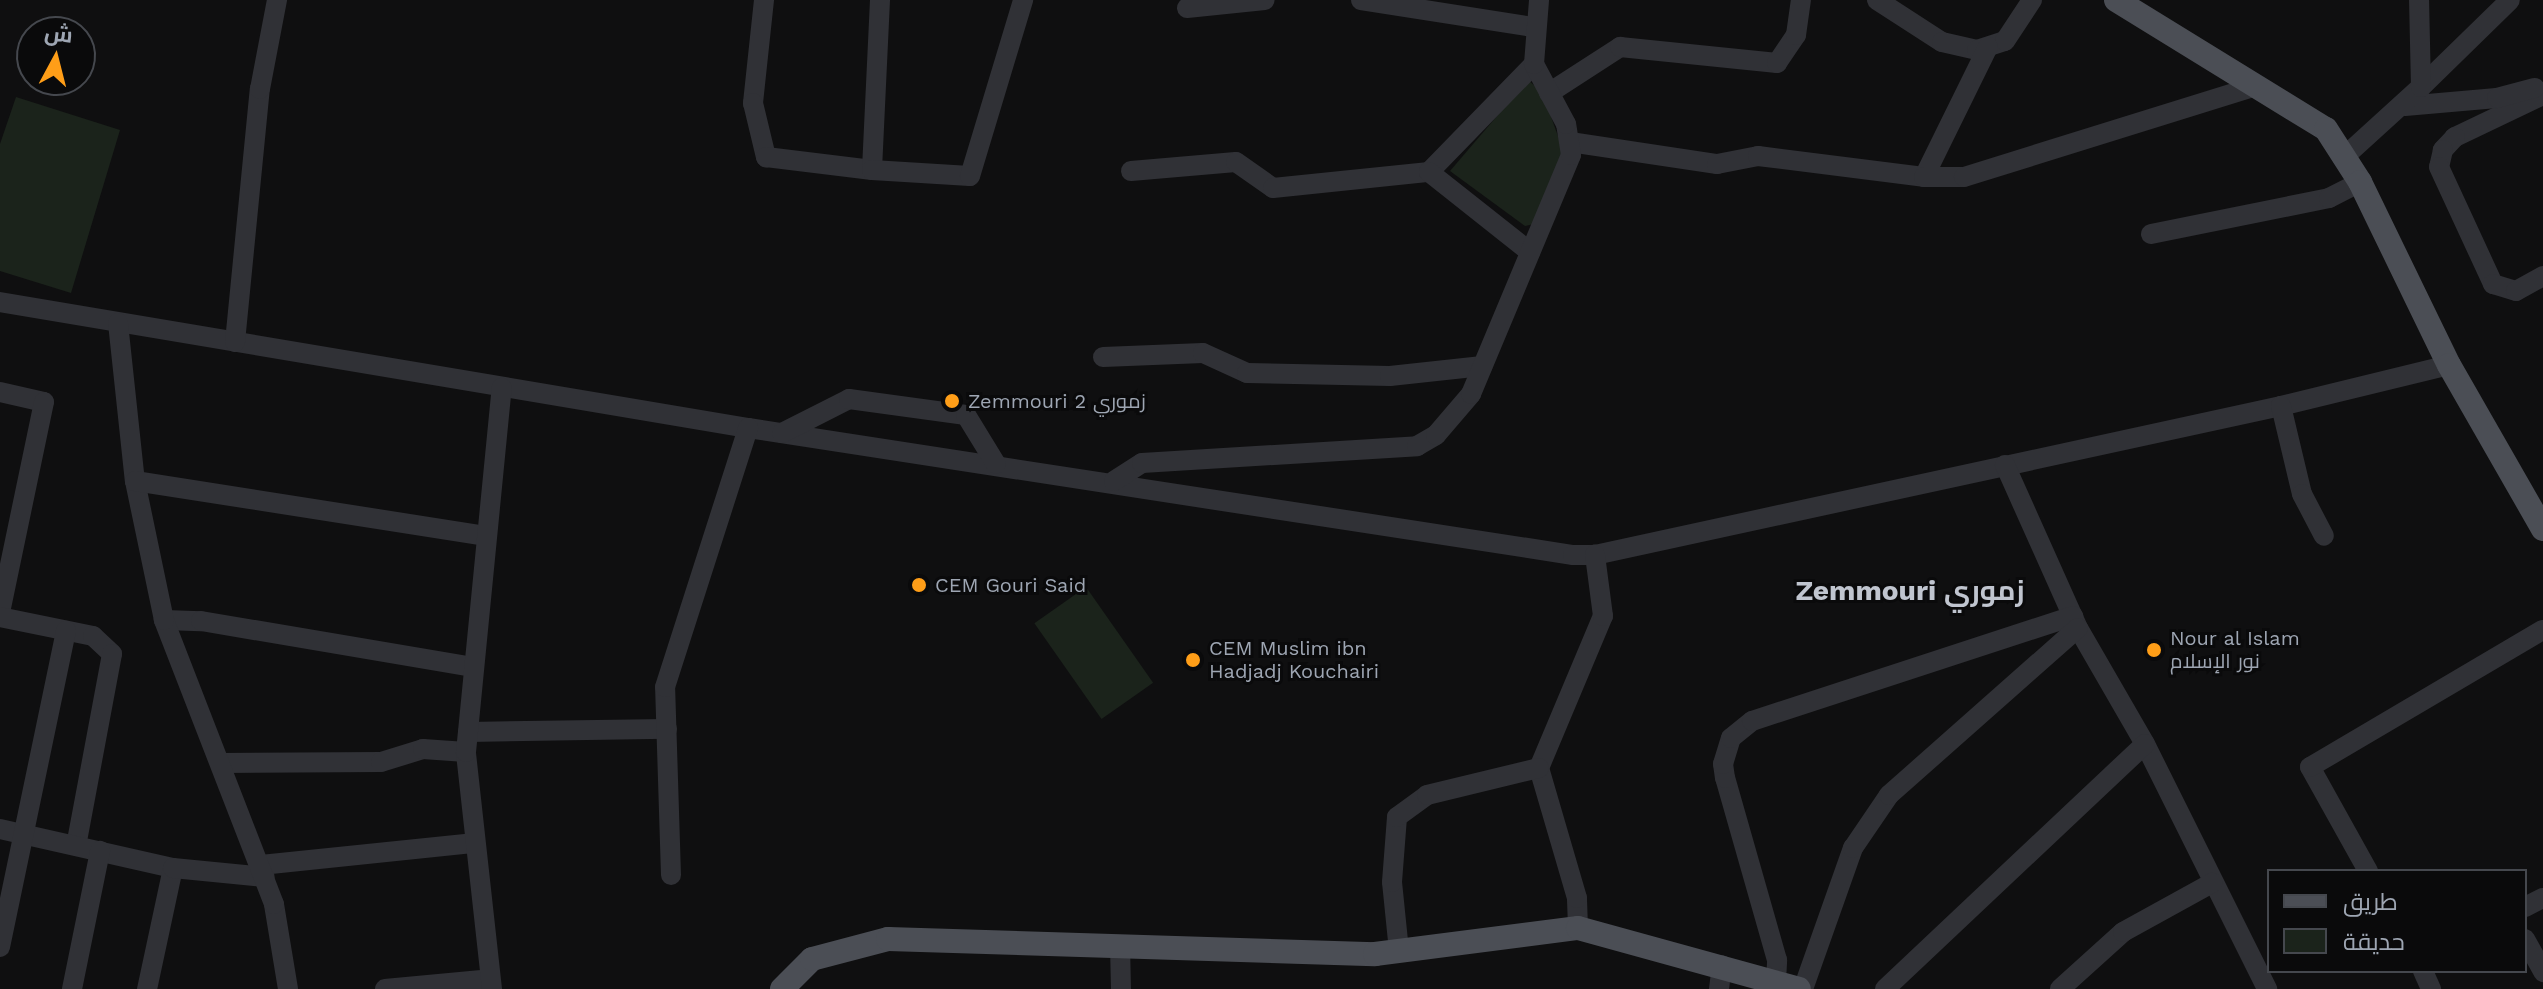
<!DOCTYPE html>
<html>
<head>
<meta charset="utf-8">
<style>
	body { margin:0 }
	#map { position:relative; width:2543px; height:989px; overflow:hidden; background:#0f0f10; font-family:"Work Sans",Cairo,sans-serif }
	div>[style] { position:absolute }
	.green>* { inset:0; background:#1b231b; transform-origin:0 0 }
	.minor>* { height:20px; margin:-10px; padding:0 10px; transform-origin:10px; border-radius:10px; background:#303136 }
	.major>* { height:24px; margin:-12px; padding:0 12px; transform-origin:12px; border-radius:12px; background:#4b4e55 }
	.dots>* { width:22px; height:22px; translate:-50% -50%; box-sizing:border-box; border:4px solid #0a0a0b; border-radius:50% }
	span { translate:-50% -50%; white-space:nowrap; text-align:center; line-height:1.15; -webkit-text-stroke:6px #0a0a0b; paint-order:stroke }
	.poi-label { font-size:20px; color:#9ea6b3 }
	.left { translate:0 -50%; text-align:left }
	.district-label { font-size:28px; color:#c0c5cf; font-weight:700 }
	.legend { position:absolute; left:2267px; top:869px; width:260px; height:104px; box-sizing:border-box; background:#0a0a0b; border:2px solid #45484e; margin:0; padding:10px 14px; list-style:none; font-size:24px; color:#9ea6b3 }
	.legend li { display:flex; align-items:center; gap:16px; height:40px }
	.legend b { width:40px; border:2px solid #45484e }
	.north { position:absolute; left:16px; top:16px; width:80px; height:80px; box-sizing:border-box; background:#0a0a0b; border:2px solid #45484e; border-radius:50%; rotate:7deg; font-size:22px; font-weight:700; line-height:32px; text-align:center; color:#9ea6b3 }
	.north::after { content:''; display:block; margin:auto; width:28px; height:36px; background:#ff9e18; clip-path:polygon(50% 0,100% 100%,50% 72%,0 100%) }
</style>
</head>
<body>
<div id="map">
	<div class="green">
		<i style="clip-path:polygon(1528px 80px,1542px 92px,1563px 150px,1534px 224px,1525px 226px,1450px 171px)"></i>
		<i style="clip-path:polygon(16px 97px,120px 130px,71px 293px,0 271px,0 144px)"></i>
		<i style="left:1086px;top:587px;width:117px;height:63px;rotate:55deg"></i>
	</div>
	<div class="minor">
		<i style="left:764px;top:0;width:104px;rotate:96.1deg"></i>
		<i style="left:753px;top:103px;width:56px;rotate:76.5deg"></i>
		<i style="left:766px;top:157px;width:107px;rotate:7deg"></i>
		<i style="left:880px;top:0;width:170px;rotate:92.7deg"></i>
		<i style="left:872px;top:170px;width:98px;rotate:3.5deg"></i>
		<i style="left:970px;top:176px;width:184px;rotate:-73.2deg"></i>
		<i style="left:1361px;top:0;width:175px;rotate:8.9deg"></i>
		<i style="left:1877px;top:0;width:77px;rotate:32.9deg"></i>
		<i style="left:1942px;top:42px;width:36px;rotate:13deg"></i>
		<i style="left:1977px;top:50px;width:29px;rotate:-18deg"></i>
		<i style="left:2005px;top:41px;width:49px;rotate:-56.6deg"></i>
		<i style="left:1187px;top:8px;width:78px;rotate:-5.9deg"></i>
		<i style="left:2421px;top:87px;width:124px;rotate:-44.3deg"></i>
		<i style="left:1549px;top:93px;width:85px;rotate:-32.9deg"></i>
		<i style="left:1620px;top:47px;width:158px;rotate:5.8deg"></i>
		<i style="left:1777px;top:63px;width:34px;rotate:-56deg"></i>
		<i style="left:1796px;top:35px;width:35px;rotate:-82deg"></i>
		<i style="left:2543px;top:95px;width:98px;rotate:154.5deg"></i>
		<i style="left:2455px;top:137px;width:18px;rotate:133deg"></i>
		<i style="left:2443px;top:150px;width:17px;rotate:103deg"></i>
		<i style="left:2439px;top:167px;width:129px;rotate:65.2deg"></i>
		<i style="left:2493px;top:284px;width:24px;rotate:17deg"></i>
		<i style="left:2516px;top:291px;width:31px;rotate:-29deg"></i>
		<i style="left:2405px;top:106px;width:92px;rotate:-5deg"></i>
		<i style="left:2497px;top:98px;width:39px;rotate:-15deg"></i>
		<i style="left:1570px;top:142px;width:149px;rotate:8.5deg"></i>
		<i style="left:1717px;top:164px;width:42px;rotate:-11deg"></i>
		<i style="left:1758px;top:156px;width:167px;rotate:7.2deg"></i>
		<i style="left:1924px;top:177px;width:145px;rotate:-63.8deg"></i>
		<i style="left:2344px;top:157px;width:104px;rotate:-42.3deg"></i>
		<i style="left:2421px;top:87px;width:87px;rotate:-91.3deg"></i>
		<i style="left:1131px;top:171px;width:105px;rotate:-4.9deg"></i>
		<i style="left:1236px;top:162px;width:45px;rotate:35.1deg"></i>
		<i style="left:1273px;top:188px;width:157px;rotate:-5.9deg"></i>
		<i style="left:1429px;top:172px;width:151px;rotate:-45.8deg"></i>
		<i style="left:1429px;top:172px;width:129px;rotate:38.4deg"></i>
		<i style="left:1924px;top:177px;width:40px"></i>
		<i style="left:1964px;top:177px;width:307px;rotate:-17.3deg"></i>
		<i style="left:2151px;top:234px;width:182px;rotate:-11.4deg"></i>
		<i style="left:2329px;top:198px;width:35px;rotate:-27deg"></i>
		<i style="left:0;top:302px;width:759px;rotate:9.56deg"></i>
		<i style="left:748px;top:428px;width:835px;rotate:8.75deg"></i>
		<i style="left:1573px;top:555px;width:22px"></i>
		<i style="left:1595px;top:555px;width:702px;rotate:-12.25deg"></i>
		<i style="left:2281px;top:406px;width:173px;rotate:-13.7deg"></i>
		<i style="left:118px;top:323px;width:159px;rotate:83.9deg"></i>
		<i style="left:235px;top:342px;width:254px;rotate:-84.4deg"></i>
		<i style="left:260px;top:89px;width:91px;rotate:-79.2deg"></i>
		<i style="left:1103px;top:357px;width:100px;rotate:-2.3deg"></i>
		<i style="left:1203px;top:353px;width:48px;rotate:24.4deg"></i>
		<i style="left:1247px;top:373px;width:143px;rotate:1.2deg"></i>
		<i style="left:1390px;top:376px;width:93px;rotate:-6.2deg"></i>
		<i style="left:0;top:392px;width:45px;rotate:12.8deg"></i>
		<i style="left:44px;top:402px;width:215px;rotate:101.8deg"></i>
		<i style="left:2281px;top:406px;width:90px;rotate:76.6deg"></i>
		<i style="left:2302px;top:494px;width:47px;rotate:62.4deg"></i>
		<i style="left:782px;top:433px;width:75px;rotate:-26.9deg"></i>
		<i style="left:849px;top:399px;width:118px;rotate:7.8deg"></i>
		<i style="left:966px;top:415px;width:57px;rotate:58.5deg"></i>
		<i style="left:2005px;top:465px;width:179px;rotate:65.9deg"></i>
		<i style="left:2078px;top:628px;width:134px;rotate:60deg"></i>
		<i style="left:2145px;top:744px;width:274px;rotate:63.5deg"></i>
		<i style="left:1114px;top:481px;width:33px;rotate:-33deg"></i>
		<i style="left:1142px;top:463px;width:276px;rotate:-3.5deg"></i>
		<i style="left:1417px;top:446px;width:22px;rotate:-30deg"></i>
		<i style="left:1436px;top:435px;width:54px;rotate:-49.5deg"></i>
		<i style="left:1471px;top:394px;width:259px;rotate:-67.3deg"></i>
		<i style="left:1571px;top:155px;width:31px;rotate:-99deg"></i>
		<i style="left:1566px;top:124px;width:68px;rotate:-118.1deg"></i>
		<i style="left:1534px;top:64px;width:64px;rotate:-85.5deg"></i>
		<i style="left:0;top:617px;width:95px;rotate:11.5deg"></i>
		<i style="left:93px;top:636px;width:26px;rotate:43deg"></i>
		<i style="left:112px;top:654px;width:195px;rotate:100.6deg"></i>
		<i style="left:164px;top:620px;width:37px;rotate:2deg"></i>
		<i style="left:201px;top:621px;width:275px;rotate:9.6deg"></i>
		<i style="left:468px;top:732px;width:199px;rotate:-0.9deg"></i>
		<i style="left:221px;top:763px;width:160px;rotate:-0.4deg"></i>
		<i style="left:381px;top:762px;width:44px;rotate:-17.2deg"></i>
		<i style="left:423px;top:749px;width:43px;rotate:4deg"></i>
		<i style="left:0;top:829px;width:177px;rotate:12.7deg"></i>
		<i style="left:173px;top:868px;width:124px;rotate:102.1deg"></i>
		<i style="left:261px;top:865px;width:215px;rotate:-5.9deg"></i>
		<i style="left:173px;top:868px;width:92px;rotate:5.6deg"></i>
		<i style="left:2368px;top:871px;width:119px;rotate:-119.1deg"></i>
		<i style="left:2310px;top:767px;width:270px;rotate:-30.5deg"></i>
		<i style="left:671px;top:875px;width:188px;rotate:-91.8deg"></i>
		<i style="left:665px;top:687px;width:272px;rotate:-72.2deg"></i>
		<i style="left:2525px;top:907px;width:20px;rotate:-27deg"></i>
		<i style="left:1578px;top:928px;width:30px;rotate:-92deg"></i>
		<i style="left:1577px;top:898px;width:135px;rotate:-106.3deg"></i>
		<i style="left:1539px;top:768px;width:165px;rotate:-67.2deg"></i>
		<i style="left:1603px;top:616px;width:62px;rotate:-97.5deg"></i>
		<i style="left:2525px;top:939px;width:38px;rotate:61deg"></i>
		<i style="left:1120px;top:945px;width:44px;rotate:88.7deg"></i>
		<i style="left:0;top:947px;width:323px;rotate:-78.2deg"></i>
		<i style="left:1399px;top:951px;width:69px;rotate:-95.8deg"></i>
		<i style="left:1392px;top:882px;width:65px;rotate:-85.6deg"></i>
		<i style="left:1397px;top:817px;width:37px;rotate:-36deg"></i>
		<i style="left:1427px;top:795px;width:115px;rotate:-13.6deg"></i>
		<i style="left:2423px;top:971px;width:20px;rotate:66deg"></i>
		<i style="left:1776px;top:982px;width:22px;rotate:-87deg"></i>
		<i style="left:1777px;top:960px;width:189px;rotate:-105.9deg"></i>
		<i style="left:1725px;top:778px;width:14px;rotate:-98deg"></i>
		<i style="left:1723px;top:764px;width:27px;rotate:-73deg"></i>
		<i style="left:1731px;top:738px;width:27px;rotate:-39deg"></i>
		<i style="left:1752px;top:721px;width:338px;rotate:-18.1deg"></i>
		<i style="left:72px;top:989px;width:141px;rotate:-78.5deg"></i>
		<i style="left:288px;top:989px;width:86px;rotate:-99.4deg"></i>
		<i style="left:274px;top:904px;width:305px;rotate:-111.2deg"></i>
		<i style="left:164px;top:620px;width:142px;rotate:-101.8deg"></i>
		<i style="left:135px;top:481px;width:356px;rotate:8.9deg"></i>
		<i style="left:385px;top:989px;width:105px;rotate:-5.4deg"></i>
		<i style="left:492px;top:989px;width:238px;rotate:-96.3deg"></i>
		<i style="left:466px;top:752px;width:366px;rotate:-84.4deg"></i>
		<i style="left:1719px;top:989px;width:24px;rotate:-83deg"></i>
		<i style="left:1803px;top:989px;width:150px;rotate:-70.5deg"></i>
		<i style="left:1853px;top:848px;width:64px;rotate:-55.8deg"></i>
		<i style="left:1889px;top:795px;width:252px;rotate:-41.5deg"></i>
		<i style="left:1885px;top:989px;width:357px;rotate:-43.3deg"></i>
		<i style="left:2060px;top:989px;width:85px;rotate:-42.1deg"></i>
		<i style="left:2123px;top:932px;width:102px;rotate:-28.8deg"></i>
	</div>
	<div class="major">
		<i style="left:2116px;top:0;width:246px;rotate:31.6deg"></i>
		<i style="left:2326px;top:129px;width:63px;rotate:57.3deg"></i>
		<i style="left:2360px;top:182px;width:203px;rotate:64.1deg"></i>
		<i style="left:2449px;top:365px;width:189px;rotate:60.2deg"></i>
		<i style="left:782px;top:989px;width:42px;rotate:-45deg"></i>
		<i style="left:812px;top:959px;width:79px;rotate:-14.7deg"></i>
		<i style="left:888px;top:939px;width:487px;rotate:1.8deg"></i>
		<i style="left:1375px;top:954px;width:205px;rotate:-7.3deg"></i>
		<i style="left:1578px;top:928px;width:229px;rotate:15.4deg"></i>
	</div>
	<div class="dots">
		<i style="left:952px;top:401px;background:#ff9e18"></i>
		<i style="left:919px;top:585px;background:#ff9e18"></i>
		<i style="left:2154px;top:650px;background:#ff9e18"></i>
		<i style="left:1193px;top:660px;background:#ff9e18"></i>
	</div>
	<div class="poi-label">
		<span class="left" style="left:968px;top:401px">Zemmouri 2 زموري</span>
		<span class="left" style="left:935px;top:585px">CEM Gouri Said</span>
		<span class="left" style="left:2170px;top:650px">Nour al Islam<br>نور الإسلام</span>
		<span class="left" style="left:1209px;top:660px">CEM Muslim ibn<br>Hadjadj Kouchairi</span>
	</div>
	<div class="district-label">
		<span style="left:1910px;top:591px">Zemmouri زموري</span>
	</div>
	<ul class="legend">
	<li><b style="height:10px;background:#4b4e55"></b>طريق</li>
	<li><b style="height:22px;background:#1b231b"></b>حديقة</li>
	</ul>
	<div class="north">ش</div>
</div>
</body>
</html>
